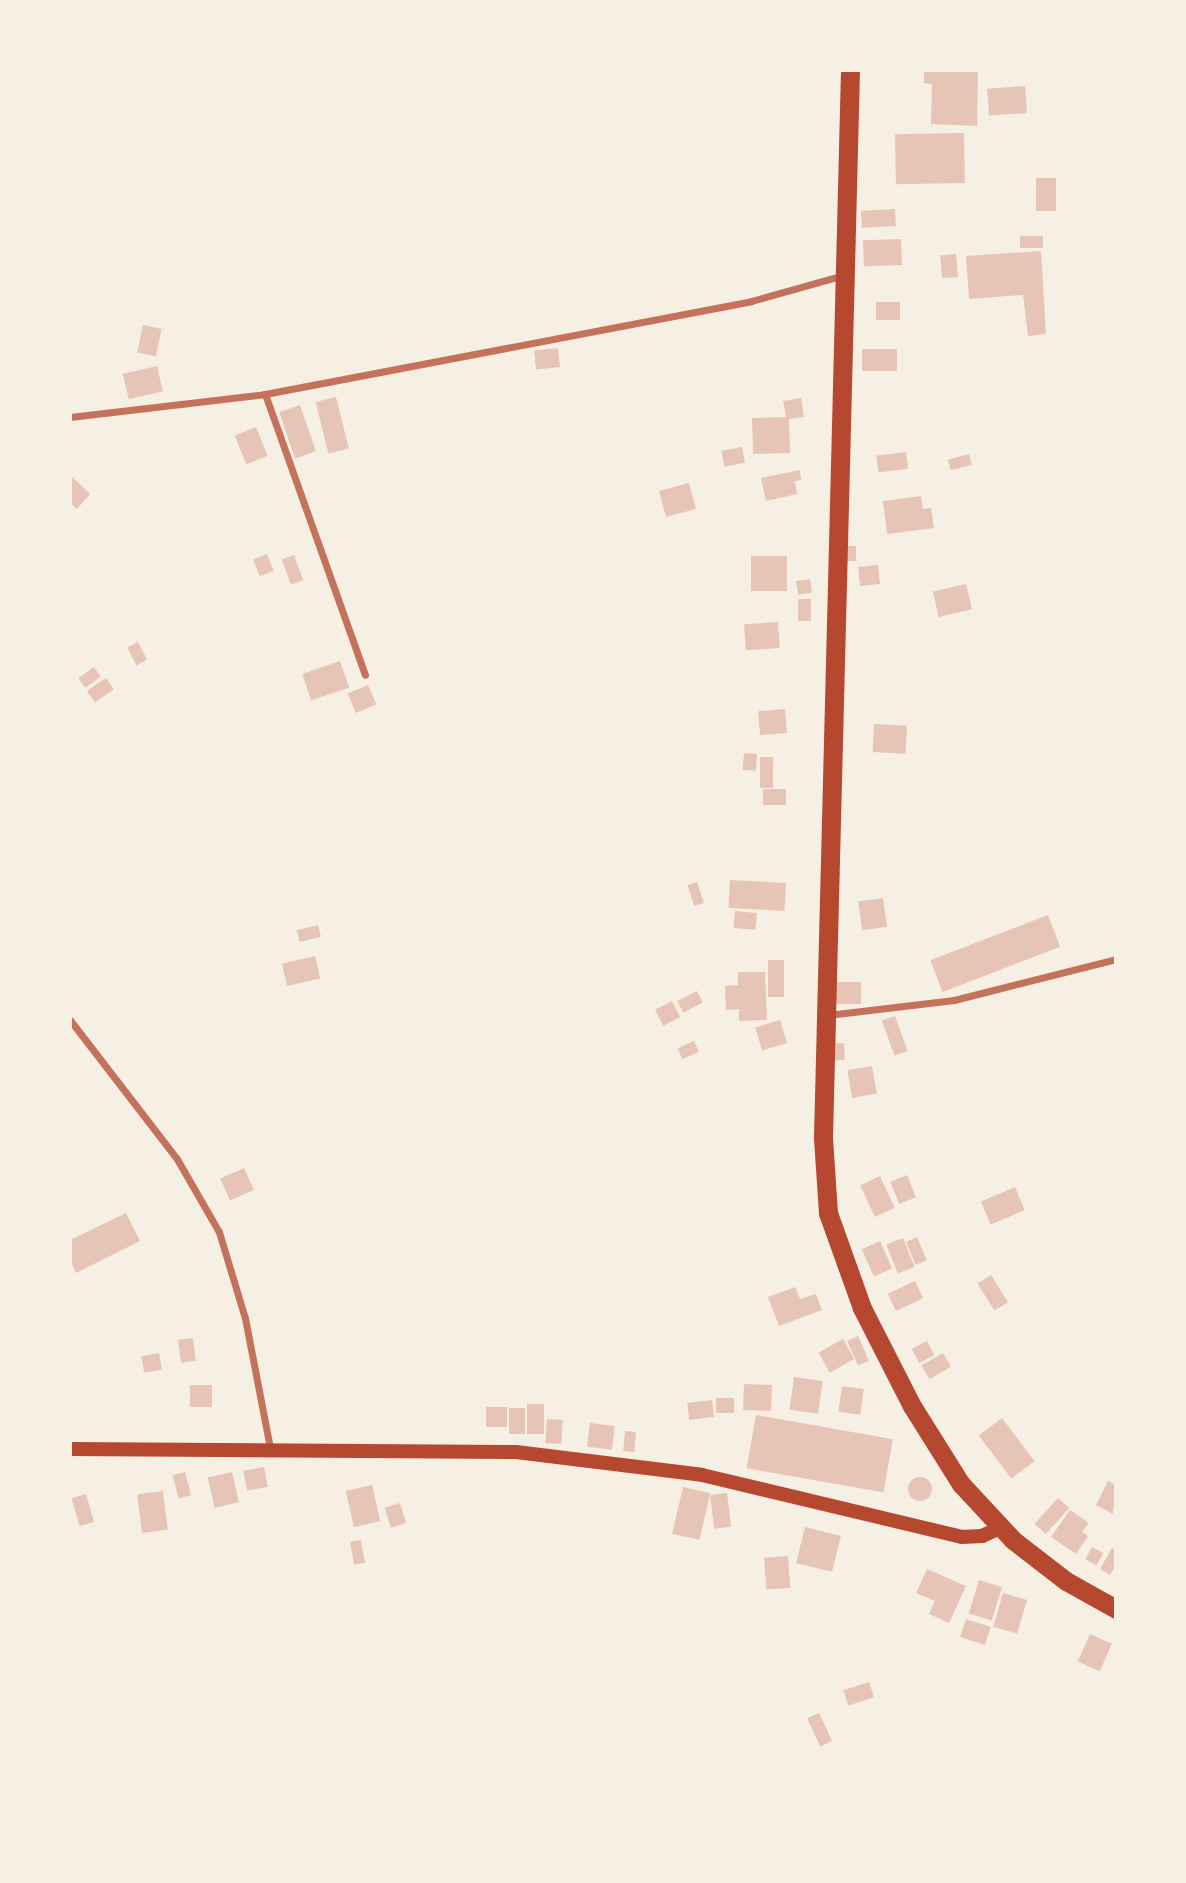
<!DOCTYPE html>
<html>
<head>
<meta charset="utf-8">
<style>
	body { margin:0 }
	#map { position:relative; width:1186px; height:1883px; overflow:hidden; background:#f6efe4; font-family:Ubuntu,sans-serif }
	div>[style] { position:absolute }
	.building>* { inset:0; background:#e6c5b7; transform-origin:0 0 }
	.round { border-radius:50% }
	.minor>* { height:7px; margin:-3.5px; padding:0 3.5px; transform-origin:3.5px; border-radius:3.5px; background:#c5725c }
	.secondary>* { height:14px; margin:-7px; padding:0 7px; transform-origin:7px; border-radius:7px; background:#b5482f }
	.trunk>* { height:19px; margin:-9.5px; padding:0 9.5px; transform-origin:9.5px; border-radius:9.5px; background:#b5482f }
	span { translate:-50% -50%; white-space:nowrap; text-align:center; line-height:1.15; -webkit-text-stroke:6px #f6efe4; paint-order:stroke }
	.frame { position:absolute; inset:0; border:72px solid #f6efe4; pointer-events:none }
</style>
</head>
<body>
<div id="map">
	<div class="building">
		<i style="clip-path:polygon(924px 70px,978px 70px,977px 126px,931px 124px,932px 84px,924px 83px)"></i>
		<i style="left:1025px;top:86px;width:27px;height:38px;rotate:86deg"></i>
		<i style="left:964px;top:133px;width:50px;height:69px;rotate:89deg"></i>
		<i style="left:1036px;top:178px;width:20px;height:33px"></i>
		<i style="left:895px;top:209px;width:17px;height:34px;rotate:87deg"></i>
		<i style="left:1043px;top:236px;width:12px;height:23px;rotate:90deg"></i>
		<i style="left:901px;top:239px;width:26px;height:38px;rotate:88deg"></i>
		<i style="clip-path:polygon(1041px 251px,1046px 334px,1028px 336px,1023px 295px,969px 299px,966px 256px)"></i>
		<i style="left:956px;top:254px;width:23px;height:16px;rotate:85deg"></i>
		<i style="left:876px;top:302px;width:24px;height:18px"></i>
		<i style="left:143px;top:325px;width:19px;height:28px;rotate:12deg"></i>
		<i style="left:558px;top:348px;width:19px;height:24px;rotate:84deg"></i>
		<i style="left:862px;top:349px;width:35px;height:22px"></i>
		<i style="left:157px;top:366px;width:26px;height:35px;rotate:77deg"></i>
		<i style="left:336px;top:397px;width:53px;height:21px;rotate:76deg"></i>
		<i style="clip-path:polygon(801px 398px,804px 417px,789px 419px,790px 453px,753px 454px,752px 418px,786px 417px,783px 401px)"></i>
		<i style="left:300px;top:405px;width:49px;height:22px;rotate:71deg"></i>
		<i style="left:256px;top:427px;width:31px;height:23px;rotate:68deg"></i>
		<i style="left:742px;top:447px;width:16px;height:21px;rotate:79deg"></i>
		<i style="left:906px;top:452px;width:17px;height:30px;rotate:83deg"></i>
		<i style="left:969px;top:454px;width:11px;height:22px;rotate:75deg"></i>
		<i style="clip-path:polygon(800px 470px,801px 480px,795px 481px,797px 494px,766px 501px,761px 478px)"></i>
		<i style="clip-path:polygon(70px 475px,90px 494px,77px 509px,70px 503px)"></i>
		<i style="left:689px;top:483px;width:27px;height:31px;rotate:75deg"></i>
		<i style="clip-path:polygon(921px 496px,923px 509px,931px 508px,934px 528px,887px 534px,883px 501px)"></i>
		<i style="left:841px;top:546px;width:15px;height:15px"></i>
		<i style="left:267px;top:554px;width:18px;height:15px;rotate:68deg"></i>
		<i style="left:294px;top:555px;width:27px;height:13px;rotate:70deg"></i>
		<i style="left:751px;top:556px;width:36px;height:35px"></i>
		<i style="left:878px;top:565px;width:19px;height:20px;rotate:84deg"></i>
		<i style="left:810px;top:579px;width:14px;height:14px;rotate:82deg"></i>
		<i style="left:966px;top:584px;width:26px;height:34px;rotate:77deg"></i>
		<i style="left:798px;top:599px;width:13px;height:22px"></i>
		<i style="left:778px;top:622px;width:26px;height:34px;rotate:86deg"></i>
		<i style="left:138px;top:642px;width:20px;height:12px;rotate:63deg"></i>
		<i style="left:340px;top:661px;width:28px;height:40px;rotate:71deg"></i>
		<i style="left:94px;top:667px;width:12px;height:19px;rotate:55deg"></i>
		<i style="left:106px;top:678px;width:14px;height:23px;rotate:56deg"></i>
		<i style="left:368px;top:685px;width:21px;height:22px;rotate:67deg"></i>
		<i style="left:785px;top:709px;width:24px;height:27px;rotate:85deg"></i>
		<i style="left:874px;top:724px;width:33px;height:28px;rotate:3deg"></i>
		<i style="left:744px;top:753px;width:13px;height:17px;rotate:4deg"></i>
		<i style="left:760px;top:757px;width:13px;height:31px"></i>
		<i style="left:763px;top:789px;width:23px;height:16px"></i>
		<i style="left:730px;top:880px;width:56px;height:28px;rotate:3deg"></i>
		<i style="left:697px;top:882px;width:22px;height:10px;rotate:72deg"></i>
		<i style="left:883px;top:898px;width:29px;height:25px;rotate:82deg"></i>
		<i style="left:735px;top:911px;width:22px;height:17px;rotate:5deg"></i>
		<i style="left:1048px;top:915px;width:34px;height:126px;rotate:69deg"></i>
		<i style="left:318px;top:925px;width:12px;height:22px;rotate:76deg"></i>
		<i style="left:315px;top:956px;width:23px;height:34px;rotate:77deg"></i>
		<i style="left:768px;top:960px;width:16px;height:37px"></i>
		<i style="clip-path:polygon(738px 972px,765px 972px,767px 1020px,739px 1021px,739px 1009px,726px 1010px,725px 986px,738px 985px)"></i>
		<i style="left:836px;top:982px;width:25px;height:22px"></i>
		<i style="left:697px;top:991px;width:13px;height:22px;rotate:63deg"></i>
		<i style="left:672px;top:1001px;width:18px;height:19px;rotate:63deg"></i>
		<i style="left:895px;top:1016px;width:37px;height:14px;rotate:70deg"></i>
		<i style="left:780px;top:1020px;width:24px;height:26px;rotate:73deg"></i>
		<i style="left:694px;top:1041px;width:12px;height:18px;rotate:66deg"></i>
		<i style="left:844px;top:1043px;width:17px;height:10px;rotate:87deg"></i>
		<i style="left:872px;top:1066px;width:28px;height:25px;rotate:80deg"></i>
		<i style="left:244px;top:1168px;width:24px;height:26px;rotate:66deg"></i>
		<i style="left:907px;top:1175px;width:24px;height:18px;rotate:68deg"></i>
		<i style="left:880px;top:1176px;width:35px;height:22px;rotate:65deg"></i>
		<i style="left:1015px;top:1187px;width:25px;height:37px;rotate:67deg"></i>
		<i style="clip-path:polygon(126px 1213px,140px 1241px,76px 1273px,70px 1260px,70px 1240px)"></i>
		<i style="left:917px;top:1237px;width:25px;height:12px;rotate:67deg"></i>
		<i style="left:903px;top:1238px;width:31px;height:18px;rotate:68deg"></i>
		<i style="left:880px;top:1241px;width:30px;height:20px;rotate:66deg"></i>
		<i style="left:991px;top:1275px;width:32px;height:16px;rotate:58deg"></i>
		<i style="left:915px;top:1281px;width:19px;height:30px;rotate:65deg"></i>
		<i style="clip-path:polygon(795px 1287px,800px 1299px,816px 1294px,822px 1310px,779px 1326px,768px 1297px)"></i>
		<i style="left:858px;top:1336px;width:27px;height:12px;rotate:66deg"></i>
		<i style="left:193px;top:1338px;width:23px;height:15px;rotate:83deg"></i>
		<i style="left:843px;top:1339px;width:23px;height:28px;rotate:61deg"></i>
		<i style="left:927px;top:1341px;width:16px;height:17px;rotate:63deg"></i>
		<i style="left:159px;top:1353px;width:17px;height:18px;rotate:80deg"></i>
		<i style="left:943px;top:1353px;width:16px;height:25px;rotate:60deg"></i>
		<i style="left:794px;top:1377px;width:29px;height:33px;rotate:8deg"></i>
		<i style="left:744px;top:1384px;width:28px;height:26px;rotate:2deg"></i>
		<i style="left:190px;top:1385px;width:22px;height:22px"></i>
		<i style="left:842px;top:1386px;width:22px;height:26px;rotate:8deg"></i>
		<i style="left:716px;top:1398px;width:18px;height:15px"></i>
		<i style="left:712px;top:1400px;width:17px;height:25px;rotate:83deg"></i>
		<i style="left:527px;top:1404px;width:17px;height:30px"></i>
		<i style="left:486px;top:1407px;width:21px;height:20px"></i>
		<i style="left:509px;top:1408px;width:16px;height:26px"></i>
		<i style="left:756px;top:1415px;width:139px;height:54px;rotate:10deg"></i>
		<i style="left:1002px;top:1418px;width:54px;height:29px;rotate:53deg"></i>
		<i style="left:547px;top:1419px;width:16px;height:24px;rotate:4deg"></i>
		<i style="left:590px;top:1423px;width:25px;height:24px;rotate:7deg"></i>
		<i style="left:625px;top:1431px;width:11px;height:20px;rotate:5deg"></i>
		<i style="left:264px;top:1467px;width:20px;height:21px;rotate:79deg"></i>
		<i style="left:185px;top:1472px;width:24px;height:13px;rotate:75deg"></i>
		<i style="left:232px;top:1472px;width:31px;height:25px;rotate:77deg"></i>
		<i class="round" style="left:908px;top:1477px;width:24px;height:24px"></i>
		<i style="clip-path:polygon(1108px 1481px,1116px 1485px,1113px 1514px,1096px 1505px)"></i>
		<i style="left:372px;top:1485px;width:37px;height:27px;rotate:77deg"></i>
		<i style="left:683px;top:1487px;width:28px;height:48px;rotate:13deg"></i>
		<i style="left:163px;top:1491px;width:39px;height:26px;rotate:83deg"></i>
		<i style="left:727px;top:1493px;width:34px;height:17px;rotate:83deg"></i>
		<i style="left:86px;top:1494px;width:29px;height:15px;rotate:74deg"></i>
		<i style="left:1058px;top:1498px;width:15px;height:35px;rotate:42deg"></i>
		<i style="left:400px;top:1503px;width:21px;height:16px;rotate:73deg"></i>
		<i style="clip-path:polygon(1070px 1510px,1089px 1523px,1082px 1532px,1088px 1536px,1076px 1554px,1051px 1537px)"></i>
		<i style="left:805px;top:1527px;width:37px;height:37px;rotate:14deg"></i>
		<i style="left:361px;top:1540px;width:23px;height:11px;rotate:80deg"></i>
		<i style="left:1092px;top:1547px;width:13px;height:14px;rotate:29deg"></i>
		<i style="clip-path:polygon(1112px 1548px,1116px 1551px,1116px 1565px,1110px 1575px,1100px 1569px)"></i>
		<i style="left:788px;top:1556px;width:32px;height:24px;rotate:86deg"></i>
		<i style="clip-path:polygon(927px 1569px,966px 1586px,949px 1623px,929px 1614px,935px 1601px,916px 1593px)"></i>
		<i style="left:979px;top:1580px;width:24px;height:35px;rotate:17deg"></i>
		<i style="left:1003px;top:1593px;width:25px;height:35px;rotate:16deg"></i>
		<i style="left:966px;top:1619px;width:26px;height:19px;rotate:18deg"></i>
		<i style="left:1090px;top:1634px;width:24px;height:30px;rotate:24deg"></i>
		<i style="left:869px;top:1682px;width:16px;height:27px;rotate:72deg"></i>
		<i style="left:819px;top:1713px;width:31px;height:13px;rotate:65deg"></i>
	</div>
	<div class="minor">
		<i style="left:265px;top:394px;width:298px;rotate:70.4deg"></i>
		<i style="left:70px;top:417px;width:196px;rotate:-6.7deg"></i>
		<i style="left:265px;top:394px;width:495px;rotate:-10.8deg"></i>
		<i style="left:751px;top:301px;width:97px;rotate:-15.6deg"></i>
		<i style="left:828px;top:1015px;width:127px;rotate:-6.8deg"></i>
		<i style="left:954px;top:1000px;width:167px;rotate:-14.2deg"></i>
		<i style="left:70px;top:1020px;width:175px;rotate:52.4deg"></i>
		<i style="left:177px;top:1159px;width:84px;rotate:60.1deg"></i>
		<i style="left:219px;top:1232px;width:90px;rotate:73.2deg"></i>
		<i style="left:245px;top:1318px;width:132px;rotate:79.1deg"></i>
	</div>
	<div class="secondary">
		<i style="left:70px;top:1449px;width:446px;rotate:0.4deg"></i>
		<i style="left:516px;top:1452px;width:187px;rotate:7deg"></i>
		<i style="left:702px;top:1475px;width:267px;rotate:13.4deg"></i>
		<i style="left:962px;top:1537px;width:20px;rotate:-3deg"></i>
		<i style="left:982px;top:1536px;width:20px;rotate:-24deg"></i>
	</div>
	<div class="trunk">
		<i style="left:850px;top:70px;width:1068px;rotate:91.45deg"></i>
		<i style="left:823px;top:1138px;width:75px;rotate:86.2deg"></i>
		<i style="left:828px;top:1213px;width:101px;rotate:70.3deg"></i>
		<i style="left:862px;top:1308px;width:110px;rotate:63deg"></i>
		<i style="left:912px;top:1406px;width:92px;rotate:57.9deg"></i>
		<i style="left:961px;top:1484px;width:76px;rotate:47.1deg"></i>
		<i style="left:1013px;top:1540px;width:67px;rotate:37.7deg"></i>
		<i style="left:1066px;top:1581px;width:57px;rotate:29.2deg"></i>
	</div>
	<div class="frame"></div>
</div>
</body>
</html>
